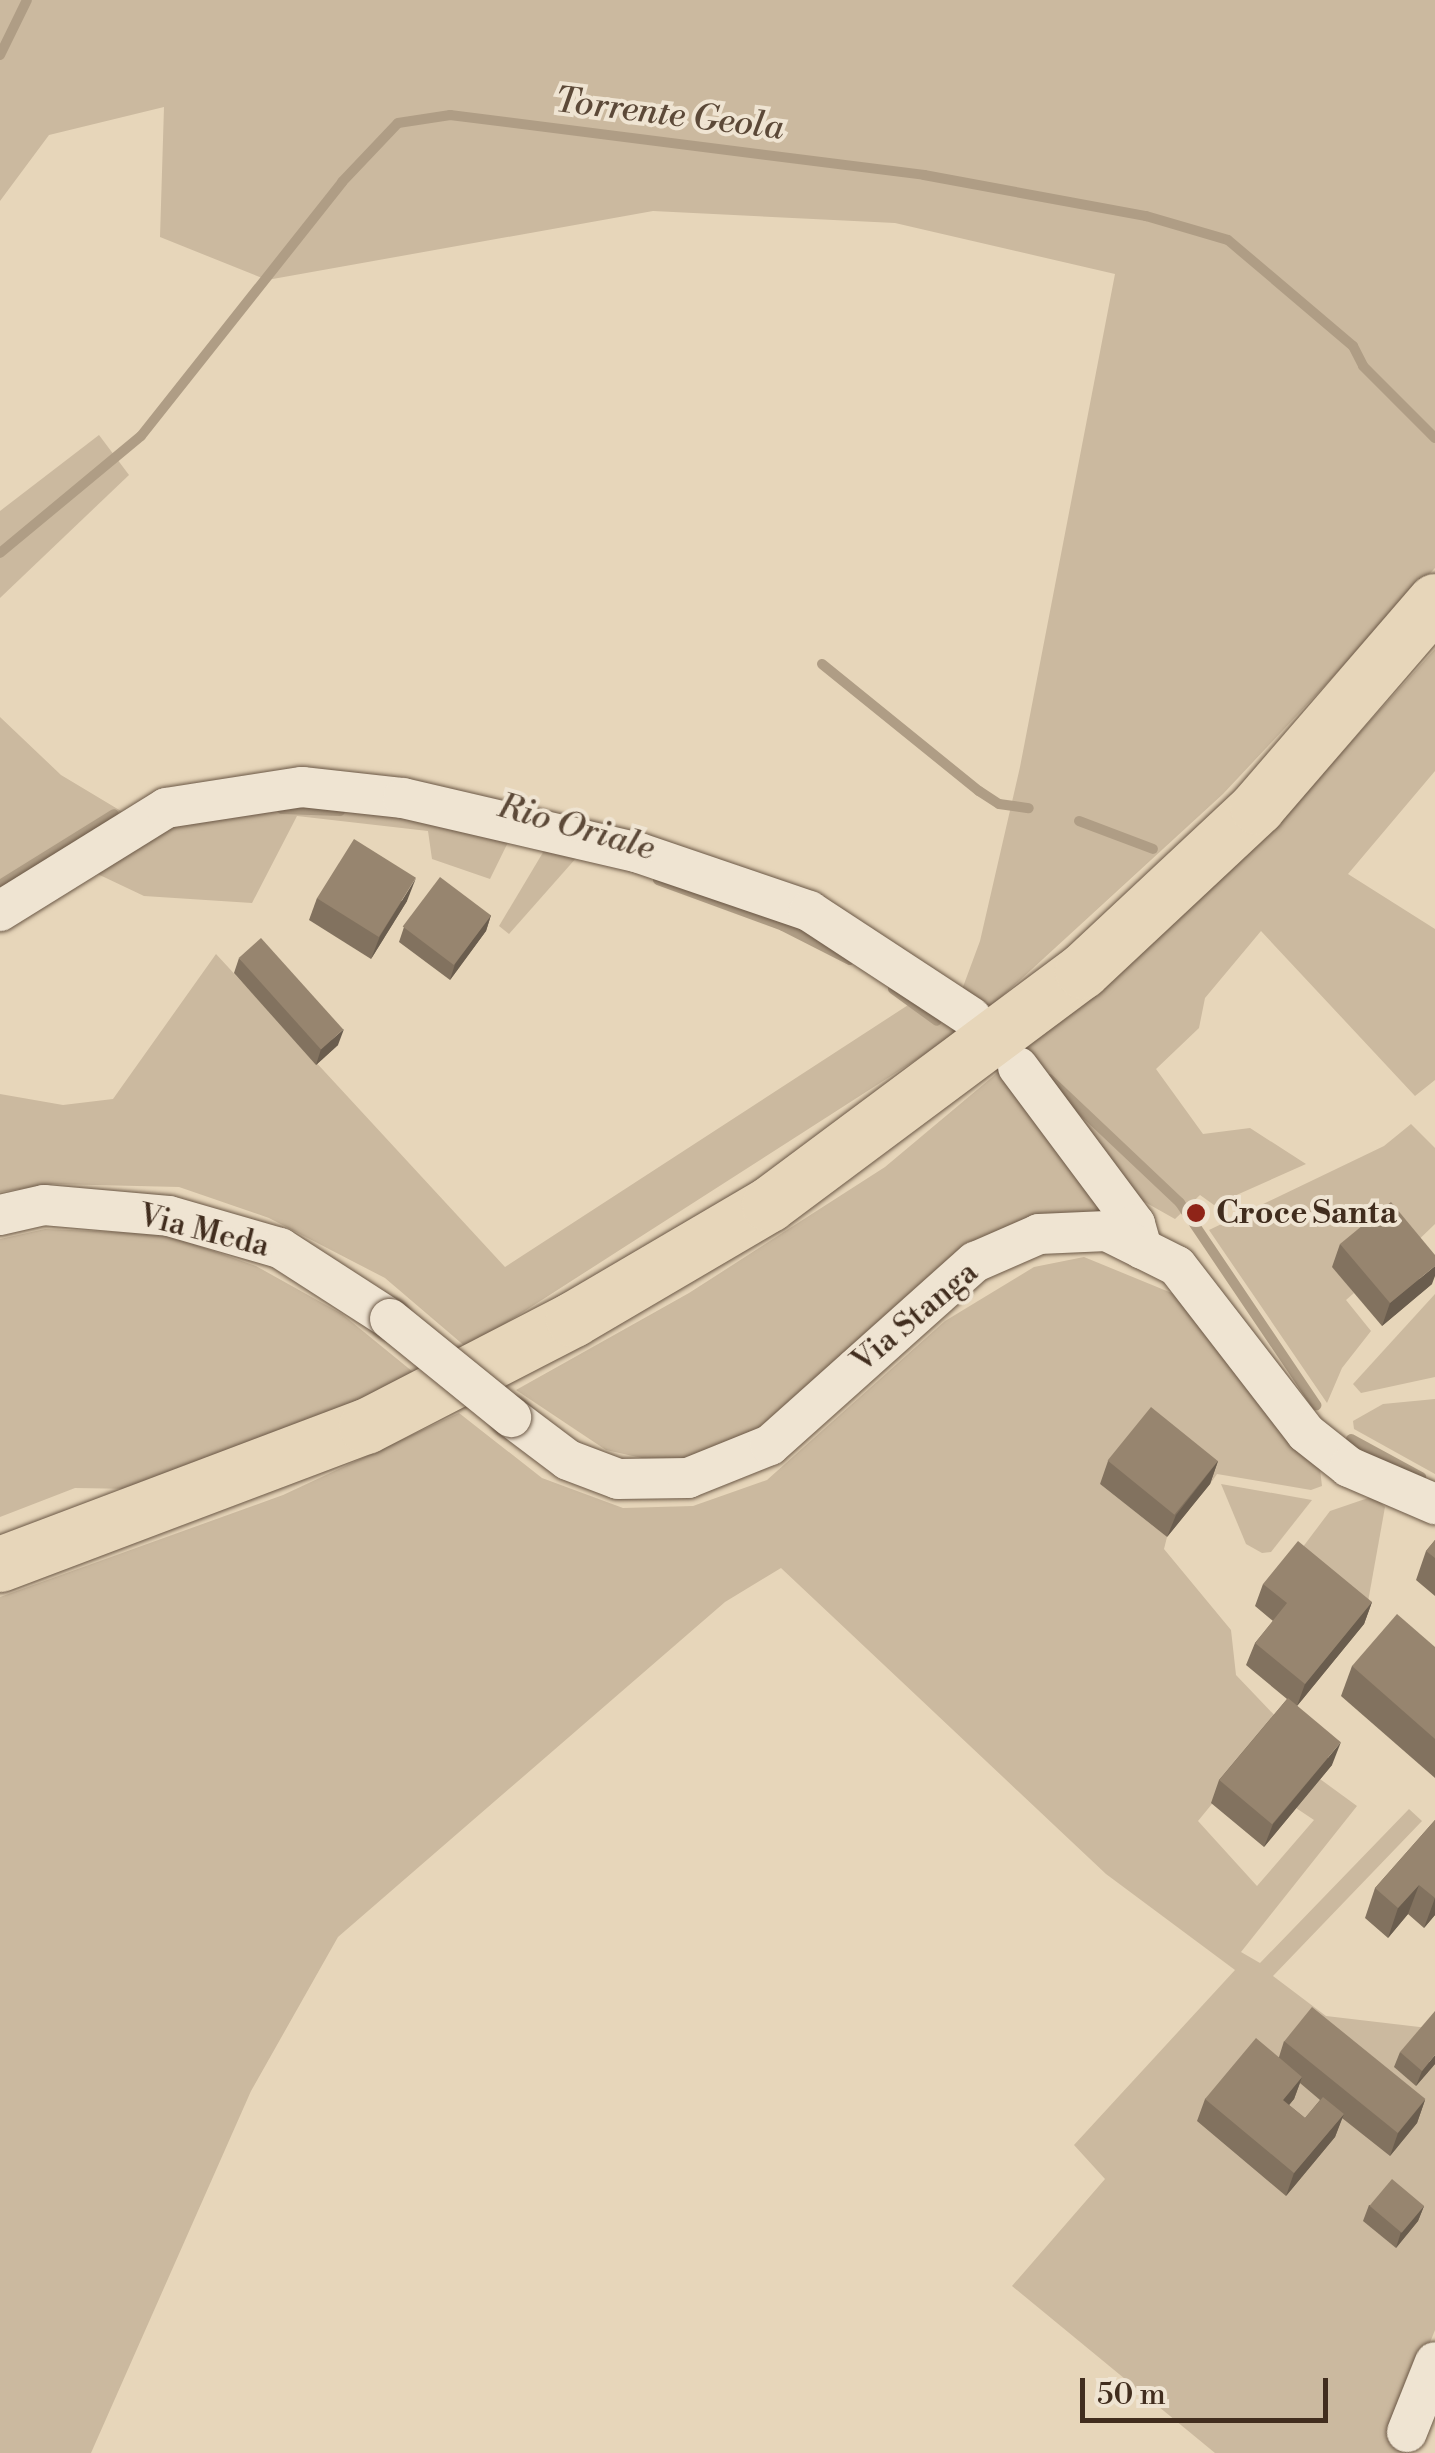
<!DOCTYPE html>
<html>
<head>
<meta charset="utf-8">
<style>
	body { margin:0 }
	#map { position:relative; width:1435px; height:2453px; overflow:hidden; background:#e7d6ba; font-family:"Libre Bodoni",serif }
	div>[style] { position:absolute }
	.green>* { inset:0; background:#cbb99f }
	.stream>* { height:10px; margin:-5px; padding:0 5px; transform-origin:5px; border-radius:5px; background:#af9d85 }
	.roads { filter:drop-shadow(0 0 2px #6a5745) drop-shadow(0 0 2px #6a5745) }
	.minor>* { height:40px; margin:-20px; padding:0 20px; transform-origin:20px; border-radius:20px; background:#efe4d2 }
	.highway>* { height:55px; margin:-27.5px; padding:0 27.5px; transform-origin:27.5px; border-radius:27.5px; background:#e7d6ba }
	.bridges { filter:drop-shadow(0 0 2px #6a5745) drop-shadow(0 0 2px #6a5745) }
	.minor-bridge>* { height:40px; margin:-20px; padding:0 20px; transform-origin:20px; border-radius:20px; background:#efe4d2 }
	.wall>* { inset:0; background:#82725f }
	.shaded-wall>* { inset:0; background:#6a5d4e }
	.building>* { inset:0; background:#97856f; transform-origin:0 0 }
	.dots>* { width:28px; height:28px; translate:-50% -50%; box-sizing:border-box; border:5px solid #efe4d2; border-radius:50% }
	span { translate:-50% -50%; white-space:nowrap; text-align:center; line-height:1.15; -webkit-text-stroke:8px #efe4d2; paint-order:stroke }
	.poi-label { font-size:32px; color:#412d1e; font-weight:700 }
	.left { translate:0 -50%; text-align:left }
	.street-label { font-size:32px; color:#412d1e }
	.water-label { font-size:35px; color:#5c4938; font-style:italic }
	.scale { position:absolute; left:1080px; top:2378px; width:248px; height:45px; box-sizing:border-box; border:5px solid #412d1e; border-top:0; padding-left:12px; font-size:30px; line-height:35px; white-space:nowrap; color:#412d1e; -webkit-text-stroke:8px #efe4d2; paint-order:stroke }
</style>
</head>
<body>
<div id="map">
	<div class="green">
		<i style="clip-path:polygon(0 0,1435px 0,1435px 568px,1223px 794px,984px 1013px,960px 995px,980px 941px,1020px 767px,1115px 274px,895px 223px,653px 211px,267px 280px,160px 237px,164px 107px,49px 135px,0 201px)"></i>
		<i style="clip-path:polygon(99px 435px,129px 475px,0 598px,0 511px)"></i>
		<i style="clip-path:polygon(1435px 649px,1435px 771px,1348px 874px,1435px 929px,1435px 1080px,1415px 1096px,1261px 931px,1205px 998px,1199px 1028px,1156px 1069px,1203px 1134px,1250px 1128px,1306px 1164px,1214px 1205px,1200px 1195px,1175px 1219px,1143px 1201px,1078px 1216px,1030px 1217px,763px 1438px,664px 1463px,606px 1450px,516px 1390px,689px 1293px,885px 1167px,1121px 969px,1284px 816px)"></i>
		<i style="clip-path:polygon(0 717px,61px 775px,136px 820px,296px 802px,513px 832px,490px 879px,432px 859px,428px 831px,297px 816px,252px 903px,144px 896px,87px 869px,0 923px)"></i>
		<i style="clip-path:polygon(551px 839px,585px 848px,509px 934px,499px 926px)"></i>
		<i style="clip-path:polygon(216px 954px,505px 1267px,922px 996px,964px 1022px,947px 1040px,467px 1348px,385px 1278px,269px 1218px,179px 1187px,53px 1184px,0 1192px,0 1094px,63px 1105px,113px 1099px)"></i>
		<i style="clip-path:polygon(1411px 1124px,1435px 1148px,1435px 1224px,1406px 1252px,1333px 1266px,1354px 1293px,1346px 1300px,1371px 1331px,1342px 1368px,1327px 1403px,1209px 1230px,1384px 1146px)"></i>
		<i style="clip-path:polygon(45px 1229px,165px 1234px,256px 1266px,342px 1314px,418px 1376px,135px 1489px,75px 1488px,0 1517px,0 1239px)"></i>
		<i style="clip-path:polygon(1084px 1257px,1179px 1296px,1320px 1469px,1322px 1486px,1311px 1490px,1217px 1474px,1210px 1484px,1143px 1430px,1100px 1484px,1167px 1537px,1164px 1549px,1231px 1630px,1236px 1675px,1280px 1721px,1198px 1821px,1257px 1886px,1314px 1820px,1296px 1808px,1320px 1779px,1357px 1806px,1241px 1952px,1260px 1963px,1409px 1809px,1422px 1821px,1273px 1976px,1326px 2016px,1428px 2028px,1435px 2064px,1435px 2330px,1393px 2435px,1411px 2445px,1409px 2453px,1215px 2453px,1012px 2286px,1105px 2179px,1074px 2145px,1235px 1970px,1106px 1874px,781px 1568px,725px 1602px,338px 1937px,251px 2091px,91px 2453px,0 2453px,0 1597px,283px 1495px,459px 1413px,542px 1478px,623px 1508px,693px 1506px,767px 1480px,945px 1321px,1034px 1267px)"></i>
		<i style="clip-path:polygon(1435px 1294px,1435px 1377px,1361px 1393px,1353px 1384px)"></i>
		<i style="clip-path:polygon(1435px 1399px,1435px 1474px,1354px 1429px,1353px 1421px,1383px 1404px)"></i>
		<i style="clip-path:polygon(1221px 1484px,1312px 1500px,1271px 1552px,1262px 1553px,1246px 1544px)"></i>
		<i style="clip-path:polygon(1374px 1496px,1385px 1507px,1364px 1624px,1290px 1564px,1330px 1511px)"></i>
	</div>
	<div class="stream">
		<i style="left:0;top:55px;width:61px;rotate:-63.9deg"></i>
		<i style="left:0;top:553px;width:183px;rotate:-39.7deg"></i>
		<i style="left:141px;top:436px;width:324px;rotate:-51.6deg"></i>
		<i style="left:342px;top:182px;width:81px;rotate:-46.5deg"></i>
		<i style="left:398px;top:123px;width:53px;rotate:-8.7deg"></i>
		<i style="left:450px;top:115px;width:478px;rotate:7.2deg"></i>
		<i style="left:924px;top:175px;width:226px;rotate:10.5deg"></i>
		<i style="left:1146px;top:216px;width:85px;rotate:16.3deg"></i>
		<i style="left:1228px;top:240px;width:164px;rotate:40.3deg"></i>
		<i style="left:1353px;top:346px;width:22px;rotate:63deg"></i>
		<i style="left:1363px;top:366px;width:102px;rotate:45deg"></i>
		<i style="left:822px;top:664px;width:202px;rotate:39deg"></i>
		<i style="left:979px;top:791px;width:24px;rotate:33deg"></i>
		<i style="left:999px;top:804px;width:30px;rotate:8deg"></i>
		<i style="left:282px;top:809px;width:58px;rotate:2deg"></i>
		<i style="left:1079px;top:821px;width:79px;rotate:20.7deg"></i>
		<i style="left:658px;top:880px;width:133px;rotate:20.2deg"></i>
		<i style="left:783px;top:926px;width:75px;rotate:26.9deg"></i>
		<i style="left:0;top:885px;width:134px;rotate:-31.9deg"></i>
		<i style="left:893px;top:989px;width:54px;rotate:36deg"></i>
		<i style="left:1049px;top:1079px;width:180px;rotate:43.4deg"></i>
		<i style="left:1180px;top:1203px;width:244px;rotate:56deg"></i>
		<i style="left:1351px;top:1439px;width:80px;rotate:28.5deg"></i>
	</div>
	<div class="roads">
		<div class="minor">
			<i style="left:0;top:911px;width:195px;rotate:-31.8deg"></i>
			<i style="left:166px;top:808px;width:138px;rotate:-8.8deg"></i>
			<i style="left:302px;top:787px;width:102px;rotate:6.2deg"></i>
			<i style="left:403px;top:798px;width:242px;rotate:13.1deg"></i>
			<i style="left:639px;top:853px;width:180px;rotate:18.8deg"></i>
			<i style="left:809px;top:911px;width:194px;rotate:33.2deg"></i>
			<i style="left:1018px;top:1067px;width:196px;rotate:53.3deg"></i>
			<i style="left:1135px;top:1224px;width:26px;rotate:74deg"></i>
			<i style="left:0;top:1215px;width:45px;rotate:-12.8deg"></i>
			<i style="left:44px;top:1205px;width:125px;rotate:5deg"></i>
			<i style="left:169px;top:1216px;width:116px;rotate:16.1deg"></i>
			<i style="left:280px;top:1248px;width:131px;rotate:32.8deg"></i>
			<i style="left:511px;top:1417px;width:71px;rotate:37deg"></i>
			<i style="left:568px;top:1460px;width:53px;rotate:20.8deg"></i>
			<i style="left:618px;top:1479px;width:70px;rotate:-0.8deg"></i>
			<i style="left:688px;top:1478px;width:88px;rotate:-21.9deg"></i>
			<i style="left:770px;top:1445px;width:275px;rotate:-41.8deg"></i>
			<i style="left:975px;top:1262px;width:70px;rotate:-23.6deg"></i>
			<i style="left:1039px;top:1234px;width:68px;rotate:-2.5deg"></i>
			<i style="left:1107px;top:1231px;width:78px;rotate:26.6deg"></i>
			<i style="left:1177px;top:1266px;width:211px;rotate:52.3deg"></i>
			<i style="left:1306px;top:1433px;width:55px;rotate:38.3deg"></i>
			<i style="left:1349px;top:1467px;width:94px;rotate:23.3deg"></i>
			<i style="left:1407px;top:2432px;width:75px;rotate:-68.2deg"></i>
		</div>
		<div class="highway">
			<i style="left:0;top:1564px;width:391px;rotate:-20.7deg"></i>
			<i style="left:366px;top:1426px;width:233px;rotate:-27.3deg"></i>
			<i style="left:573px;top:1319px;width:227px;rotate:-30.4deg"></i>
			<i style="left:769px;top:1204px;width:390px;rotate:-36.7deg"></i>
			<i style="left:1082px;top:971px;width:240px;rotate:-43.1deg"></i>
			<i style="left:1257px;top:807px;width:272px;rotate:-49.2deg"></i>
		</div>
	</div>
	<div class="bridges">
		<div class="minor-bridge">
			<i style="left:390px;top:1319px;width:156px;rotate:39deg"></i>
		</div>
	</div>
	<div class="wall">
		<i style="clip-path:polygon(317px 898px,407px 901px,371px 959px,309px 920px)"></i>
		<i style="clip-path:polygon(491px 915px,486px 931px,450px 980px,399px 942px,404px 927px)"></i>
		<i style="clip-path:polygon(239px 958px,338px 1045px,316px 1065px,234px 973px)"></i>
		<i style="clip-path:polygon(1340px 1244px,1432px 1284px,1382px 1326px,1332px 1267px)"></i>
		<i style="clip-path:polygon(1108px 1461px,1218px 1461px,1210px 1484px,1167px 1537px,1100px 1484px)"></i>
		<i style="clip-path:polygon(1435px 1540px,1435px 1596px,1416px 1580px,1426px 1551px)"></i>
		<i style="clip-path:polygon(1263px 1584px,1372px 1602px,1364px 1624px,1297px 1706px,1332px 1765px,1264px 1847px,1211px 1803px,1219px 1780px,1287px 1699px,1246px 1665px,1255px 1643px,1273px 1621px,1255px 1606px)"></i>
		<i style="clip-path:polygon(1435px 1647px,1435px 1778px,1341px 1696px,1352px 1666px)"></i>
		<i style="clip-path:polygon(1435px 1820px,1435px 1915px,1424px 1928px,1408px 1914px,1388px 1938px,1365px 1918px,1375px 1888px)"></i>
		<i style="clip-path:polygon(evenodd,1284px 2041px,1425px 2100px,1417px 2123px,1390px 2156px,1342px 2118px,1335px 2137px,1286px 2196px,1197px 2121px,1205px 2099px,1279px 2057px,1284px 2041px,1300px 2083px,1320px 2100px,1305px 2118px,1289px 2105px,1294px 2099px,1300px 2083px)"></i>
		<i style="clip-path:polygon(1400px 2052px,1435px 2064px,1416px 2086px,1394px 2067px)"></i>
		<i style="clip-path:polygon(1369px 2205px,1424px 2206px,1418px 2221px,1396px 2248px,1363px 2221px)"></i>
	</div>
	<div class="shaded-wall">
		<i style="clip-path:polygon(416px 878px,407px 901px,371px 959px,380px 936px)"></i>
		<i style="clip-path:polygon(491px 915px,486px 931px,450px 980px,455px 964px)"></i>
		<i style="clip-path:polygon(344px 1029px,338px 1045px,316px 1065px,321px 1049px)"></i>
		<i style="clip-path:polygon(1435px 1266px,1435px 1276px,1432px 1284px,1382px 1326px,1390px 1303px)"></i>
		<i style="clip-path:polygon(1218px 1461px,1210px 1484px,1167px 1537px,1176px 1515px)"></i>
		<i style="clip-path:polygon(1372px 1602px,1364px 1624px,1297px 1706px,1305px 1684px)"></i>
		<i style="clip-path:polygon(1341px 1742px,1332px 1765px,1264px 1847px,1273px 1824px)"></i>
		<i style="clip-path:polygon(1419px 1885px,1408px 1914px,1388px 1938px,1398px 1908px)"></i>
		<i style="clip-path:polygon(1435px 1898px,1435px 1915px,1424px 1928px)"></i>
		<i style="clip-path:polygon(1435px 2055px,1435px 2064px,1416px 2086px,1422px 2071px)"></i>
		<i style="clip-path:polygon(1302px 2077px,1294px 2099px,1274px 2123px,1283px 2100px)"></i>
		<i style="clip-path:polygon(1425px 2100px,1417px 2123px,1390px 2156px,1398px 2133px)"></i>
		<i style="clip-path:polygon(1344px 2114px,1335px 2137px,1286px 2196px,1294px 2173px)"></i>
		<i style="clip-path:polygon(1424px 2206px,1418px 2221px,1396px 2248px,1401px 2232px)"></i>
	</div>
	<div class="building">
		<i style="left:354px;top:839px;width:73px;height:70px;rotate:32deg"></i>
		<i style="left:440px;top:877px;width:64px;height:62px;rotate:37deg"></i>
		<i style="left:261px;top:938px;width:123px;height:30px;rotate:48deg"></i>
		<i style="clip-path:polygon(1391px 1202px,1435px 1255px,1435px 1266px,1390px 1303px,1340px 1244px)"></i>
		<i style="left:1151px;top:1407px;width:86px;height:69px;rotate:39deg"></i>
		<i style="clip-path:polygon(1435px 1540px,1435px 1558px,1426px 1551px)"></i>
		<i style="clip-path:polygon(1298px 1541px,1372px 1602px,1305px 1684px,1255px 1643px,1287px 1603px,1263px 1584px)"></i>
		<i style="clip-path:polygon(1397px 1614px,1435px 1647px,1435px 1739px,1352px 1666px)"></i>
		<i style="left:1288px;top:1698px;width:69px;height:107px;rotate:40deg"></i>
		<i style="clip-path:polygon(1435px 1820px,1435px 1898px,1419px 1885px,1398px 1908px,1375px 1888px)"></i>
		<i style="left:1312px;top:2007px;width:146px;height:44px;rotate:39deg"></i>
		<i style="clip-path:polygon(1435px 2011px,1435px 2055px,1422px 2071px,1400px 2052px)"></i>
		<i style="clip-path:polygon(1256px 2038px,1302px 2077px,1283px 2100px,1305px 2118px,1323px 2097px,1344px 2114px,1294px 2173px,1205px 2099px)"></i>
		<i style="left:1392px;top:2179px;width:42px;height:35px;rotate:40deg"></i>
	</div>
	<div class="dots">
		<i style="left:1196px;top:1213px;background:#8f2418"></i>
	</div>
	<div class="poi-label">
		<span class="left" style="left:1216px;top:1213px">Croce Santa</span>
	</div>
	<div class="street-label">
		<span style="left:204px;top:1231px;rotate:14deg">Via Meda</span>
		<span style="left:915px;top:1317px;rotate:-40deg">Via Stanga</span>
	</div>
	<div class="water-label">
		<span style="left:669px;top:115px;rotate:7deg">Torrente Geola</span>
		<span style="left:576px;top:828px;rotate:16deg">Rio Oriale</span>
	</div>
	<div class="scale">50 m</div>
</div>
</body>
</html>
